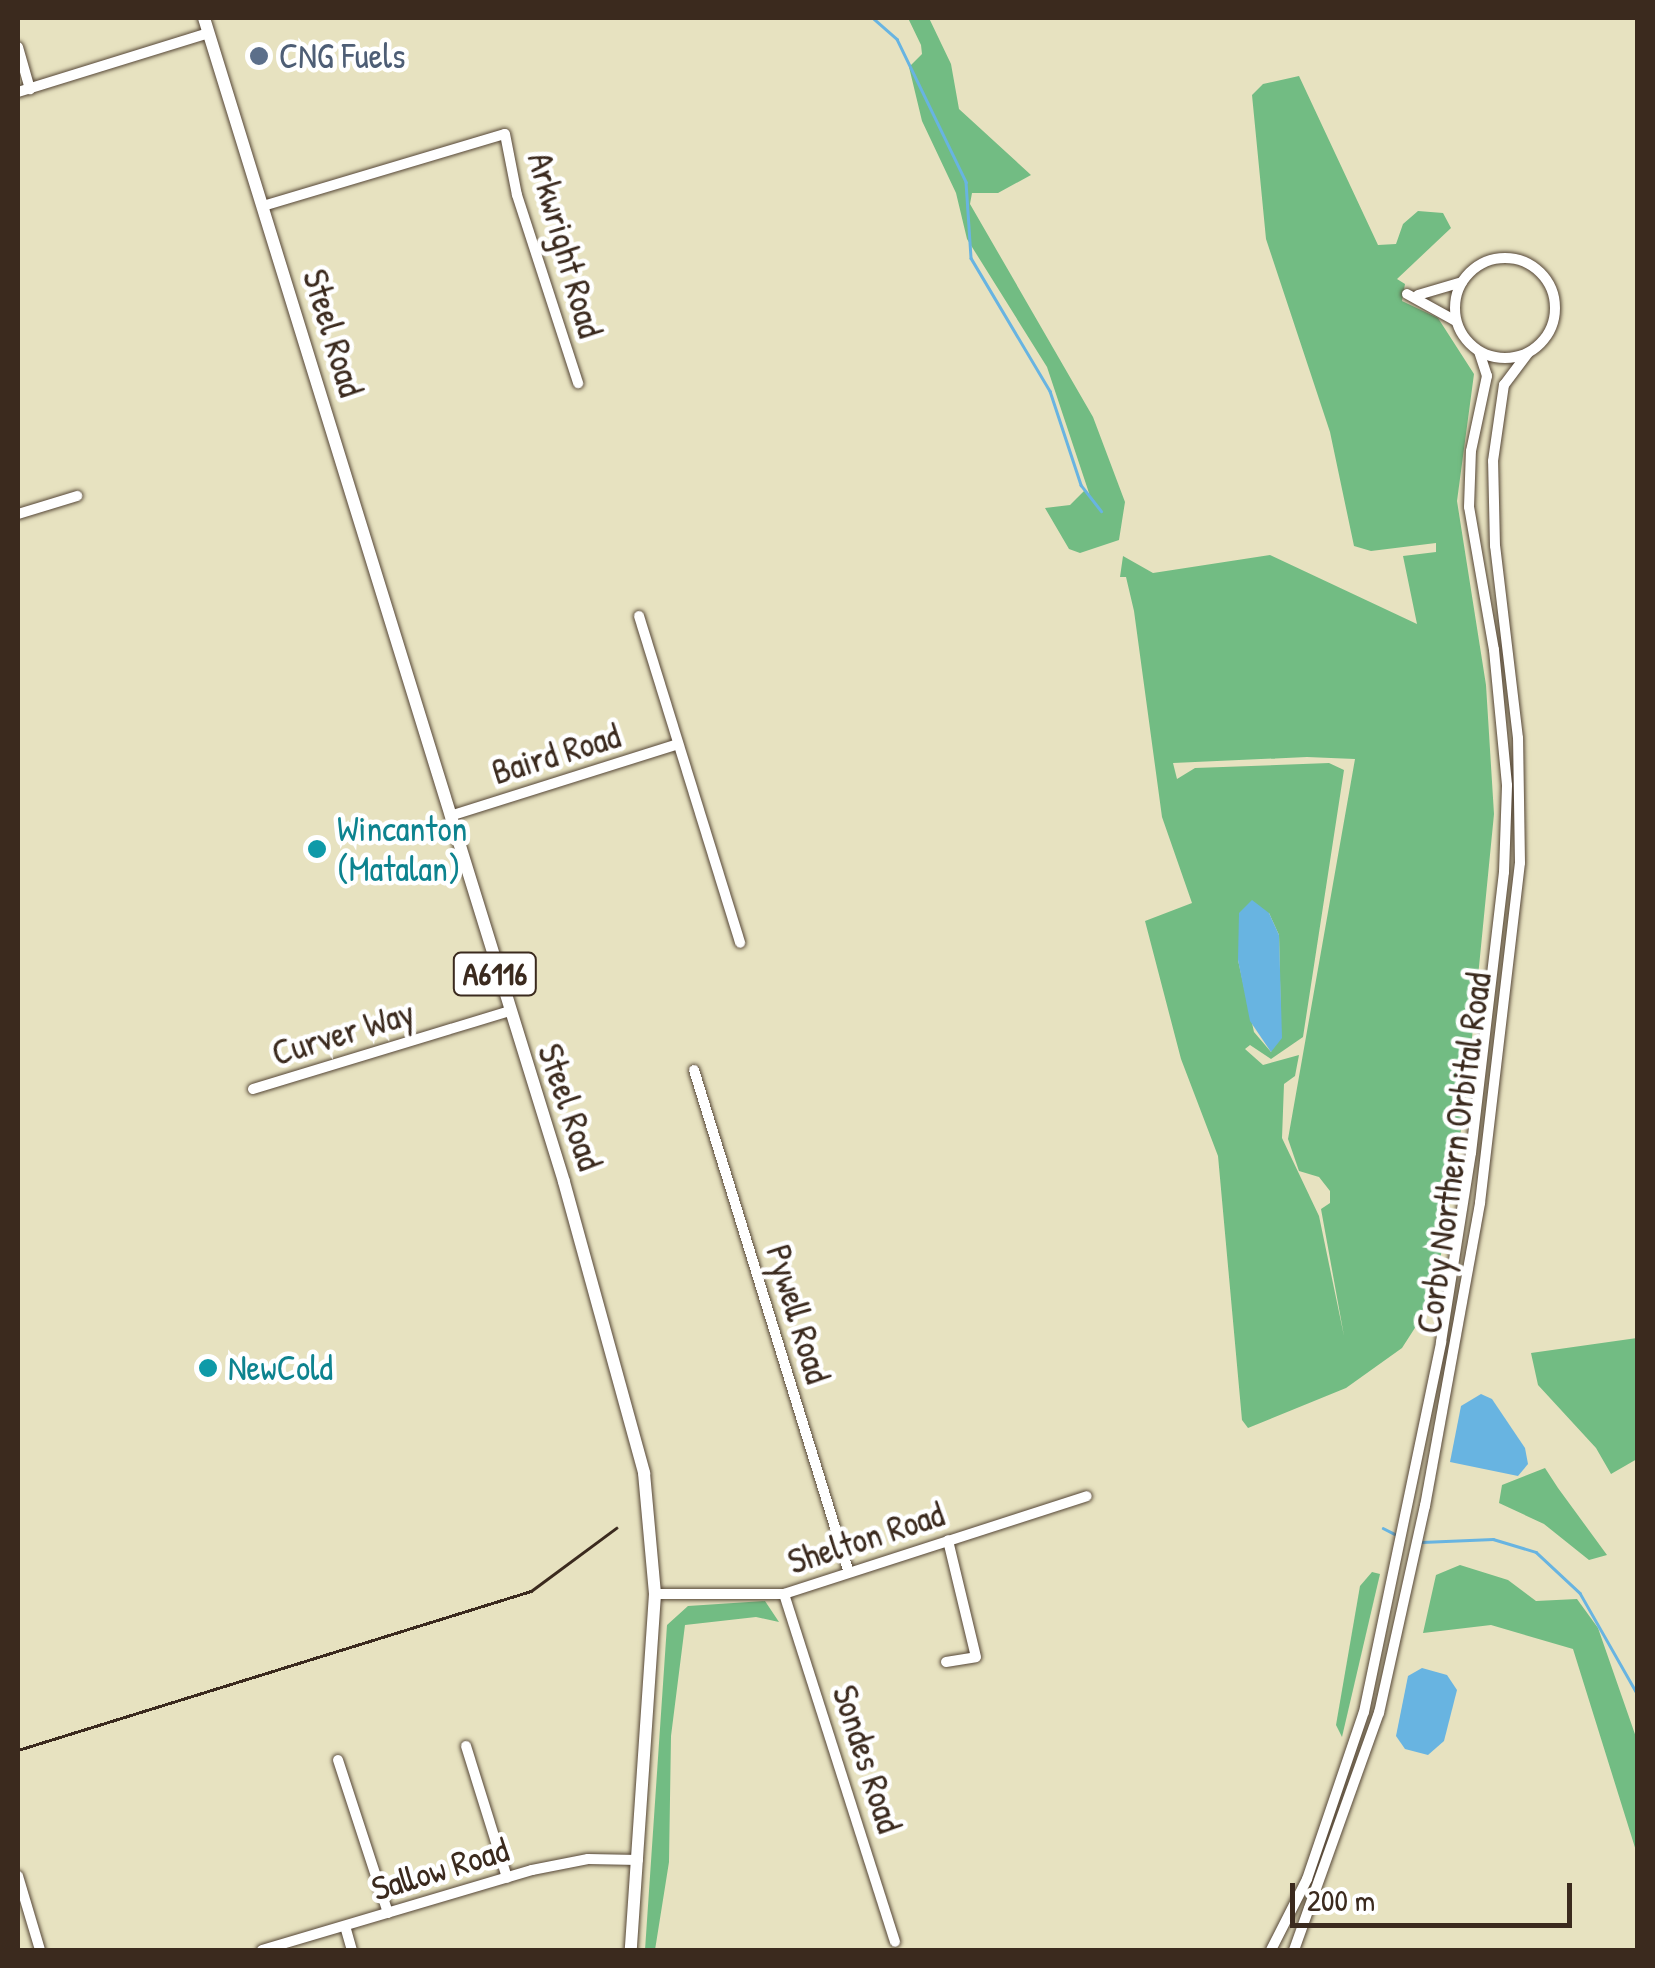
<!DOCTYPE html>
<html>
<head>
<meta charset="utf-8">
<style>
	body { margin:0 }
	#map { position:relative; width:1655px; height:1968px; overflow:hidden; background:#e7e2c0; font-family:"Patrick Hand",sans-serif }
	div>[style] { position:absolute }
	.forest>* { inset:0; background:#72bc83 }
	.water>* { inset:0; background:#68b4e1 }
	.stream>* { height:2.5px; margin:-1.25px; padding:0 1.25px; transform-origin:1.25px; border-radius:1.25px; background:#68b4e1 }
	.roads { filter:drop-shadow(0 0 2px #554636) drop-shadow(0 0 2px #554636) }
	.minor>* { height:10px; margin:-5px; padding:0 5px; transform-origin:5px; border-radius:5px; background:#fff }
	.minor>.ring { margin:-5px; padding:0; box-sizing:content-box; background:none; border:10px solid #fff; border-radius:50% }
	.major>* { height:12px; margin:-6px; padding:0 6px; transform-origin:6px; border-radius:6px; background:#fff }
	.rail>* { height:2.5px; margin:-1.25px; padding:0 1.25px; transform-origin:1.25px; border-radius:1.25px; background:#3b2a1e }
	.dots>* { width:28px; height:28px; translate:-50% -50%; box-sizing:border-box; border:5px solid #fff; border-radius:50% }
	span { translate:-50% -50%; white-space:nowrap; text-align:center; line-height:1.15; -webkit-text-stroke:9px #fff; paint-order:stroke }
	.shield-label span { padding:2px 8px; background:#fff; border:2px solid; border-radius:8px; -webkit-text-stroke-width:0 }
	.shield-label { font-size:32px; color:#3b2a1e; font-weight:700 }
	.service-label { font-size:35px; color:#4e5e75 }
	.left { translate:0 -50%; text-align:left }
	.street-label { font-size:35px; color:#3b2a1e }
	.culture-label { font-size:35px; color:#0d838f }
	.frame { position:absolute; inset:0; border:20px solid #3b2a1e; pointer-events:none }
	.scale { position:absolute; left:1290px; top:1883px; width:282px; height:45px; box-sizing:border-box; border:5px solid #3b2a1e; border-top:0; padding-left:12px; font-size:30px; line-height:35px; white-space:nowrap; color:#3b2a1e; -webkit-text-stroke:8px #fff; paint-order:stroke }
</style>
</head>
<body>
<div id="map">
	<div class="forest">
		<i style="clip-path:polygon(908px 18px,929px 18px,951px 64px,959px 109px,1031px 175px,998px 193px,972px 193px,970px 204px,1093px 417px,1125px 502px,1119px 540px,1080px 553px,1069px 549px,1045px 508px,1070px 505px,1085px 490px,1091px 499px,1047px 367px,967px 239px,956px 193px,922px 121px,909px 67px,922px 54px,921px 45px)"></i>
		<i style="clip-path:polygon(evenodd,1299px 76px,1378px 245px,1396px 244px,1403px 224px,1418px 211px,1443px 213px,1451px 228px,1397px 279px,1405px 284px,1402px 301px,1438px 318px,1474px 374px,1457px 501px,1486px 685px,1494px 814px,1466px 1099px,1438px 1273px,1433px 1273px,1420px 1320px,1402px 1348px,1346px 1388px,1248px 1428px,1242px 1420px,1218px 1156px,1181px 1059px,1145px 921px,1192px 903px,1162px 817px,1134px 611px,1126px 577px,1120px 577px,1123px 556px,1153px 573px,1270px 555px,1417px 624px,1403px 556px,1436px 552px,1436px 543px,1371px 551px,1354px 546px,1330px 432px,1266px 239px,1252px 95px,1263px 84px,1299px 76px,1307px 757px,1355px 759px,1288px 1139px,1299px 1171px,1319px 1177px,1330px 1191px,1330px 1203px,1321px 1209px,1344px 1336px,1319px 1216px,1282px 1138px,1284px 1084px,1295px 1076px,1299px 1055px,1263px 1065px,1245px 1049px,1250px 1045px,1271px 1059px,1303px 1037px,1344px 770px,1329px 763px,1195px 768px,1177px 779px,1173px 763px,1307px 757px,1299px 76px,1269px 913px,1279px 935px,1281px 1023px,1271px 1052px,1254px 1032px,1238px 960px,1269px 913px)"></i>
		<i style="clip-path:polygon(1637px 1338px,1637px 1459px,1611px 1474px,1596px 1448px,1538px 1385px,1531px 1353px)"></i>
		<i style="clip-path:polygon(1545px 1468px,1558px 1488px,1607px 1555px,1589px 1560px,1544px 1524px,1499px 1503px,1502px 1485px)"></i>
		<i style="clip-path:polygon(1460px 1565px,1508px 1580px,1536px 1601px,1577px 1599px,1598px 1628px,1637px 1740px,1637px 1854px,1573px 1649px,1491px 1625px,1423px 1633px,1436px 1575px)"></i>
		<i style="clip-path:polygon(1372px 1572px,1380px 1574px,1342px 1737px,1336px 1725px,1360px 1586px)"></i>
		<i style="clip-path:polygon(765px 1601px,779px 1622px,756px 1617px,685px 1625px,671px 1736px,669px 1862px,655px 1950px,645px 1950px,667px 1625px,688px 1606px)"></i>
	</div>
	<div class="water">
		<i style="clip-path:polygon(1252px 900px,1269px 913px,1279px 935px,1282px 1038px,1271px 1052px,1250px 1021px,1238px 960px,1239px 913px)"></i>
		<i style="clip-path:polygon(1481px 1394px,1492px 1399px,1525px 1448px,1528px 1464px,1518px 1476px,1450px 1462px,1461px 1406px)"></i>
		<i style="clip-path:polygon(1422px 1668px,1447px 1675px,1457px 1690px,1444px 1741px,1428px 1755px,1405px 1749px,1396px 1736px,1408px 1676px)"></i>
	</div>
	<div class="stream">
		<i style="left:873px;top:18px;width:32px;rotate:41deg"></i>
		<i style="left:897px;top:39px;width:159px;rotate:64.2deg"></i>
		<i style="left:966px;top:182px;width:76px;rotate:86.2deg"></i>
		<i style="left:971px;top:258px;width:155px;rotate:59.3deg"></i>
		<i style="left:1050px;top:391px;width:99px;rotate:71.7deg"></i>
		<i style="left:1081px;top:485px;width:33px;rotate:52deg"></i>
		<i style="left:1383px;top:1528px;width:13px;rotate:27deg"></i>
		<i style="left:1422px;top:1542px;width:71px;rotate:-2.4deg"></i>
		<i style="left:1493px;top:1539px;width:45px;rotate:16.8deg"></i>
		<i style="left:1536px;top:1552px;width:60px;rotate:43deg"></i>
		<i style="left:1580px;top:1593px;width:117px;rotate:60.4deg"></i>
	</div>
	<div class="roads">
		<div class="minor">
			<i style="left:18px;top:47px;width:44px;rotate:74.1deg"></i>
			<i style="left:18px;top:92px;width:200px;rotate:-17.2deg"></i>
			<i style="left:263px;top:206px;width:252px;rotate:-16.6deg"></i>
			<i style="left:505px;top:134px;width:62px;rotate:78.9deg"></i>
			<i style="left:517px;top:195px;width:198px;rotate:72deg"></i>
			<i class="ring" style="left:1455px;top:258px;width:90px;height:90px"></i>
			<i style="left:1407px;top:294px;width:54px;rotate:29deg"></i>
			<i style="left:1418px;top:295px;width:46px;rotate:-16.5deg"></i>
			<i style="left:18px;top:514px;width:62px;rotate:-17deg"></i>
			<i style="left:639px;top:616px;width:342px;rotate:72.8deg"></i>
			<i style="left:450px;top:816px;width:239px;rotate:-17.5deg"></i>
			<i style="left:694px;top:1070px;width:526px;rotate:72.87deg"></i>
			<i style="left:253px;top:1089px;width:264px;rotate:-16.9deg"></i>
			<i style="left:655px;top:1594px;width:129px"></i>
			<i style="left:784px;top:1594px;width:318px;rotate:-17.9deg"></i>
			<i style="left:784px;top:1594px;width:365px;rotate:72.3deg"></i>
			<i style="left:946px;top:1662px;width:30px;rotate:-9deg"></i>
			<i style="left:976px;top:1657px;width:120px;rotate:-103.5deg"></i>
			<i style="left:466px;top:1746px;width:138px;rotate:72.7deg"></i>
			<i style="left:338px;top:1760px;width:161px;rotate:71.9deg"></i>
			<i style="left:18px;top:1876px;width:77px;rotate:73.4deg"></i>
			<i style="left:345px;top:1926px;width:25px;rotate:74deg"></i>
			<i style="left:262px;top:1950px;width:282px;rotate:-16.5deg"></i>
			<i style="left:532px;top:1870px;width:57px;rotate:-11.1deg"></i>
			<i style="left:588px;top:1859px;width:50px;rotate:1.1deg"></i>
			<i style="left:1271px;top:1950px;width:80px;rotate:-63.1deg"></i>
			<i style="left:1307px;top:1879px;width:176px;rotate:-71.2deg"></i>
			<i style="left:1364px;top:1712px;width:378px;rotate:-78.2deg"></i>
			<i style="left:1441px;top:1342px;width:191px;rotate:-81deg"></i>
			<i style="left:1471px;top:1153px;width:283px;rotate:-83.3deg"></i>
			<i style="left:1504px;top:872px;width:87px;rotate:-88deg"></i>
			<i style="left:1507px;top:785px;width:136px;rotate:-95.5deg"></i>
			<i style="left:1494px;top:650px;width:145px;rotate:-99.9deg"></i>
			<i style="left:1469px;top:507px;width:56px;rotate:-88deg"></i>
			<i style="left:1471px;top:451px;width:77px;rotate:-78deg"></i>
			<i style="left:1487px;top:376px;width:25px;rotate:-108deg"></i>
			<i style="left:1294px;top:1950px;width:252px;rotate:-70.3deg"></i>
			<i style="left:1379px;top:1713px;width:212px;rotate:-77.5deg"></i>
			<i style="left:1425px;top:1506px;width:308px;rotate:-79.7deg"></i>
			<i style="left:1480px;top:1203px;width:342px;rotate:-83.3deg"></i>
			<i style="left:1520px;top:863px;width:125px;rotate:-90.9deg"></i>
			<i style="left:1518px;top:738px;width:193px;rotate:-96.8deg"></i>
			<i style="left:1495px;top:546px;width:85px;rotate:-91.3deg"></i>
			<i style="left:1493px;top:461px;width:77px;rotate:-81.8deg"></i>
			<i style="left:1504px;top:385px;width:40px;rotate:-53deg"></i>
		</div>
		<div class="major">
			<i style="left:204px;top:18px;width:1218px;rotate:72.81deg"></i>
			<i style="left:564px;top:1182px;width:302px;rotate:74.6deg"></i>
			<i style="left:644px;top:1473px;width:121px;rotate:84.8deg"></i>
			<i style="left:655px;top:1594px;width:357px;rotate:93.9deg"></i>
		</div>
	</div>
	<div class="rail">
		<i style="left:18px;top:1750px;width:537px;rotate:-17.22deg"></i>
		<i style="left:531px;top:1591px;width:106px;rotate:-36.5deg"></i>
	</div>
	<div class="dots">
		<i style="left:259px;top:56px;background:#5c6f8a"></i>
		<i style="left:317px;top:849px;background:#0f9aa8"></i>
		<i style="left:208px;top:1368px;background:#0f9aa8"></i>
	</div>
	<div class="shield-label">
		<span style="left:495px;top:974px">A6116</span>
	</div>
	<div class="service-label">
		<span class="left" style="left:279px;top:56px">CNG Fuels</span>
	</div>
	<div class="street-label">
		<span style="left:565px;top:245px;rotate:74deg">Arkwright Road</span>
		<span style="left:333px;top:333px;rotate:73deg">Steel Road</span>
		<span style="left:556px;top:754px;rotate:-17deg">Baird Road</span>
		<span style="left:343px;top:1033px;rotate:-17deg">Curver Way</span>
		<span style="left:570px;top:1107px;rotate:71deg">Steel Road</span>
		<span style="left:1454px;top:1153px;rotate:-82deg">Corby Northern Orbital Road</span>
		<span style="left:798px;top:1314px;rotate:73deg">Pywell Road</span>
		<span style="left:866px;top:1538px;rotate:-18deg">Shelton Road</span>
		<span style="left:867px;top:1759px;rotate:72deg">Sondes Road</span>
		<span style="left:440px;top:1869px;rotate:-17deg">Sallow Road</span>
	</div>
	<div class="culture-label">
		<span class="left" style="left:337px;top:849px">Wincanton<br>(Matalan)</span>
		<span class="left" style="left:228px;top:1368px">NewCold</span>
	</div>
	<div class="frame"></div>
	<div class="scale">200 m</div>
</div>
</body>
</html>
